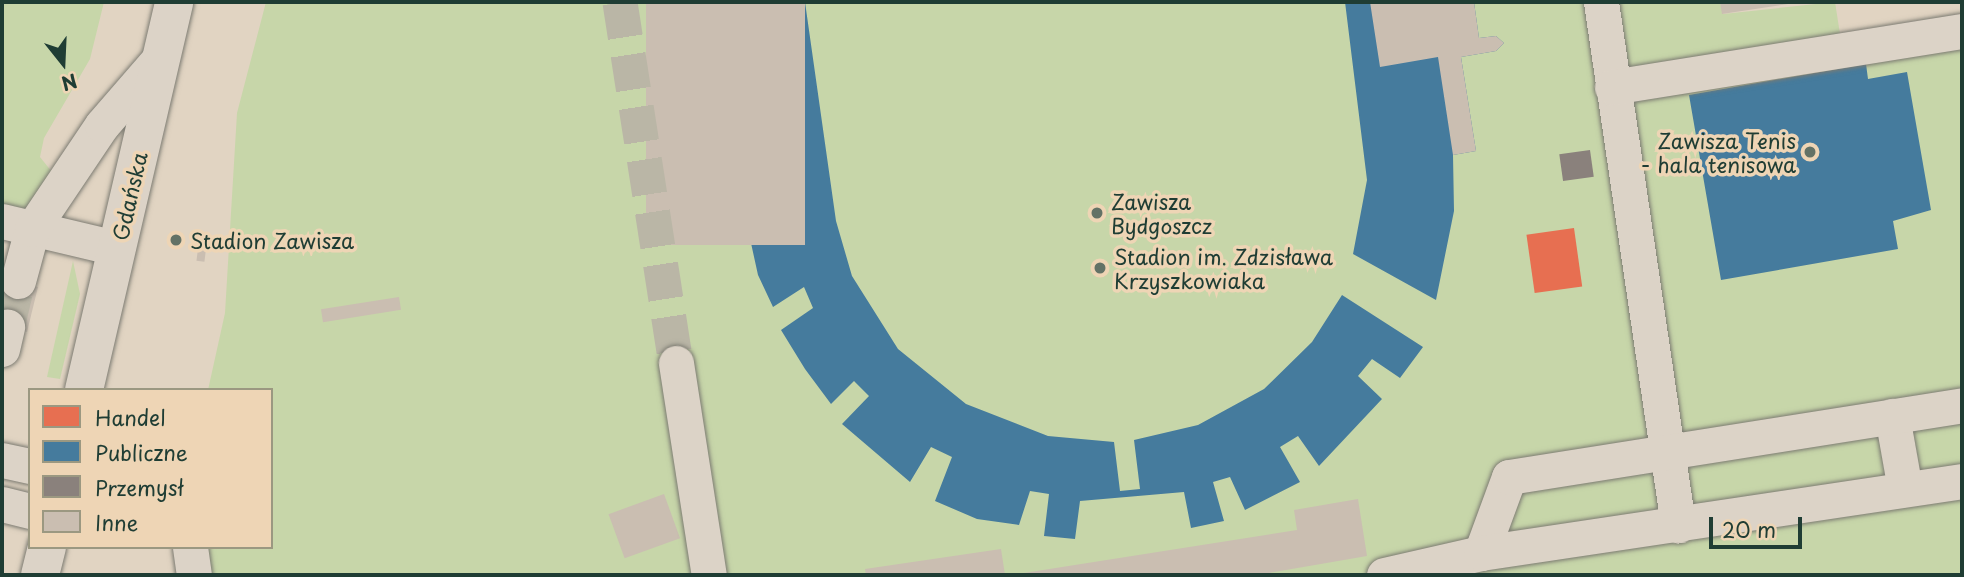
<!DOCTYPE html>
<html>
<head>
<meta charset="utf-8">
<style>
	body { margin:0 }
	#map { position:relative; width:1964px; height:577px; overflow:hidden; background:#e1d4c2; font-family:"Playpen Sans",sans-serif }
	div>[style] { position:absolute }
	.green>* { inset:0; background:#c7d6a9 }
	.shops>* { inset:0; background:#e76f51; transform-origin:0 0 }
	.public>* { inset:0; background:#457b9d }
	.industry>* { inset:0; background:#8a817c; transform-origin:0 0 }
	.building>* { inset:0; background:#cabeb1; transform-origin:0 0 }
	.minor-tunnel>* { height:35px; margin-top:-17.5px; transform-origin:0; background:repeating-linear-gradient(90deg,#bab6a6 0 35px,transparent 0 53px) }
	.roads { filter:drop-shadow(0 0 2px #7c7b72) drop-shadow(0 0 2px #7c7b72) }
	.minor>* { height:35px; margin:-17.5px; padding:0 17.5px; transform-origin:17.5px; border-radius:17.5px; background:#dcd3c7 }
	.major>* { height:38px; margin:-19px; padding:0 19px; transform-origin:19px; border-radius:19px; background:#dcd3c7 }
	.dots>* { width:19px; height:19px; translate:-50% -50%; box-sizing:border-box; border:4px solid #eed5b5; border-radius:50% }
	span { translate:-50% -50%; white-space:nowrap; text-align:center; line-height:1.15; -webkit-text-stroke:7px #eed5b5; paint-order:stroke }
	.poi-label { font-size:21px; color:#1f3d34 }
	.right { translate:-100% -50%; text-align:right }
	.left { translate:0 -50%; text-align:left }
	.street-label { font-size:21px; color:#1f3d34 }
	.frame { position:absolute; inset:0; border:4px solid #1f3d34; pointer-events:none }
	.legend { position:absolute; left:28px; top:388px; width:245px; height:161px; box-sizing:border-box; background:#eed5b5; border:2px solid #9b9881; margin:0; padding:9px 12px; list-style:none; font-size:21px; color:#1f3d34 }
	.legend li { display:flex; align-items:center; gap:14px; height:35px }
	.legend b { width:35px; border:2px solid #9b9881 }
	.north { position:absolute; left:28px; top:28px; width:70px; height:70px; -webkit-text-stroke:5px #eed5b5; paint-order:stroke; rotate:162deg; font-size:19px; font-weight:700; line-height:28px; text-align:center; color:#1f3d34 }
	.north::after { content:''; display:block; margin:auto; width:24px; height:32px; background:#1f3d34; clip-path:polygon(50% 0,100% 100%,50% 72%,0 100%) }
	.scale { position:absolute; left:1709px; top:517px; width:93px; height:32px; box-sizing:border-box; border:4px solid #1f3d34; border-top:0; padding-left:9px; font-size:21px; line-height:24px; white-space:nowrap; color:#1f3d34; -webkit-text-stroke:5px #eed5b5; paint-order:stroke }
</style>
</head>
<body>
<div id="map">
	<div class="green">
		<i style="clip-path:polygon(2px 2px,104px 2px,90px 59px,44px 138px,40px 157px,56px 177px,29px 212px,2px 207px)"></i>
		<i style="clip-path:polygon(266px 2px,1720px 2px,1723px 14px,1835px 2px,1840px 34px,1962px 15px,1962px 575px,210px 575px,206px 547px,271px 547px,271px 390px,208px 390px,225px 313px,237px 113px)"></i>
		<i style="clip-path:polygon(73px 261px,80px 294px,60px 379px,47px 377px)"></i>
	</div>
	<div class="shops">
		<i style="left:1574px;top:228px;width:59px;height:48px;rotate:82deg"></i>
	</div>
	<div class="public">
		<i style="clip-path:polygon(646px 2px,805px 2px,836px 221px,852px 276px,898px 349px,966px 404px,1048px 436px,1114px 442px,1120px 491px,1140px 489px,1134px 440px,1198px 425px,1264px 389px,1312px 342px,1342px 295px,1423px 347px,1400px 378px,1372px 359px,1358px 376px,1382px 399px,1319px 466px,1298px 436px,1280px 447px,1300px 482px,1245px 510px,1230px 477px,1213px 482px,1224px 521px,1191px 528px,1184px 492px,1080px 501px,1075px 539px,1044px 536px,1049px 494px,1030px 491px,1019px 525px,977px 519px,935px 501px,952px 457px,931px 447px,910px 482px,842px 424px,869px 396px,854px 381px,831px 404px,805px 369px,781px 330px,813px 308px,804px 287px,773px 307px,758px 275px,749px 234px,680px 243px)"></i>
		<i style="clip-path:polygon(1345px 2px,1474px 2px,1479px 38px,1496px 36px,1504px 43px,1496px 51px,1461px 57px,1476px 151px,1453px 155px,1454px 211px,1436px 300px,1353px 254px,1367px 180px)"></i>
		<i style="clip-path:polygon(1866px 64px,1868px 79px,1907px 72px,1931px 210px,1893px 221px,1898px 249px,1721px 280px,1689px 95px)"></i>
	</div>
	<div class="industry">
		<i style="left:1590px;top:150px;width:27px;height:31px;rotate:82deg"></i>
	</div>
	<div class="building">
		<i style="left:646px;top:2px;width:159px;height:243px"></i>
		<i style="clip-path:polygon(1370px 2px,1474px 2px,1479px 38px,1496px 36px,1504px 43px,1496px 51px,1461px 57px,1476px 151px,1453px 155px,1438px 57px,1380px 67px)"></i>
		<i style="clip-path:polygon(1720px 2px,1795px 2px,1795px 3px,1722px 14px)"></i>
		<i style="left:200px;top:232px;width:8px;height:29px;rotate:7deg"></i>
		<i style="clip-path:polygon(2px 278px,38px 287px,27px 332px,2px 325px)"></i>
		<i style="left:399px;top:297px;width:13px;height:79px;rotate:81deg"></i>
		<i style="left:664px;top:494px;width:47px;height:59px;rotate:70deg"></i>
		<i style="clip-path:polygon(1358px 499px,1367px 556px,1257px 575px,1012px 575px,1297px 530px,1294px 510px)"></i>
		<i style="clip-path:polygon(1001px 549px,1005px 575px,866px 575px,865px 569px)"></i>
	</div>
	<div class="minor-tunnel">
		<i style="left:620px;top:2px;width:365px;rotate:81.2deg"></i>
		<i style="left:7px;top:327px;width:47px;rotate:-76.6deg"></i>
	</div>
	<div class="roads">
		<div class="minor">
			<i style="left:1601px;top:2px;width:529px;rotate:81.62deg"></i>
			<i style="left:1612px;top:87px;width:354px;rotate:-9.1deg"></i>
			<i style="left:2px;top:221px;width:117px;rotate:13.3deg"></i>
			<i style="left:18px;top:281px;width:54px;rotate:-74.9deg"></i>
			<i style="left:32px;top:229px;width:125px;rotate:-56.1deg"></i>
			<i style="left:102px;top:125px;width:89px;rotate:-49.1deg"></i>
			<i style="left:2px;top:349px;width:23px;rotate:-77deg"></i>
			<i style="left:676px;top:363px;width:215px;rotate:81.2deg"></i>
			<i style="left:1892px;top:416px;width:74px;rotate:79.9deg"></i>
			<i style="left:2px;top:460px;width:29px;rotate:12deg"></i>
			<i style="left:2px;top:504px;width:29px;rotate:14deg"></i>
			<i style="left:190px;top:547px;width:28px;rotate:82deg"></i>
			<i style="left:1481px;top:553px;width:81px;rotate:-69.8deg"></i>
			<i style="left:1509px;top:477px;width:459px;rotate:-9deg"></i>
			<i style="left:1384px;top:575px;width:99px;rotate:-12.8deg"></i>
			<i style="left:1481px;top:553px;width:486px;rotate:-8.5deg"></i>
		</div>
		<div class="major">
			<i style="left:84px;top:390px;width:398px;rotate:-76.9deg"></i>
			<i style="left:40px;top:575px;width:29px;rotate:-76deg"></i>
		</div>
	</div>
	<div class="dots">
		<i style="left:1810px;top:152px;background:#637266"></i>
		<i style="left:1097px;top:213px;background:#637266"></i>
		<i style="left:176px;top:240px;background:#637266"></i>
		<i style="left:1100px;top:268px;background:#637266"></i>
	</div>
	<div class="poi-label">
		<span class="right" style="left:1796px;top:152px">Zawisza Tenis<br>- hala tenisowa</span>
		<span class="left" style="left:1111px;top:213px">Zawisza<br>Bydgoszcz</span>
		<span class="left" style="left:190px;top:240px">Stadion Zawisza</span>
		<span class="left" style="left:1114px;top:268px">Stadion im. Zdzisława<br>Krzyszkowiaka</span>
	</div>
	<div class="street-label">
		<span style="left:129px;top:196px;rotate:-77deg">Gdańska</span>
	</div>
	<div class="frame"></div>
	<ul class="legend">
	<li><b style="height:19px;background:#e76f51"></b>Handel</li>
	<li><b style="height:19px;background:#457b9d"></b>Publiczne</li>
	<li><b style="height:19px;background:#8a817c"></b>Przemysł</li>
	<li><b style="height:19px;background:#cabeb1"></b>Inne</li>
	</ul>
	<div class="north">N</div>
	<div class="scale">20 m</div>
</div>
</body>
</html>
